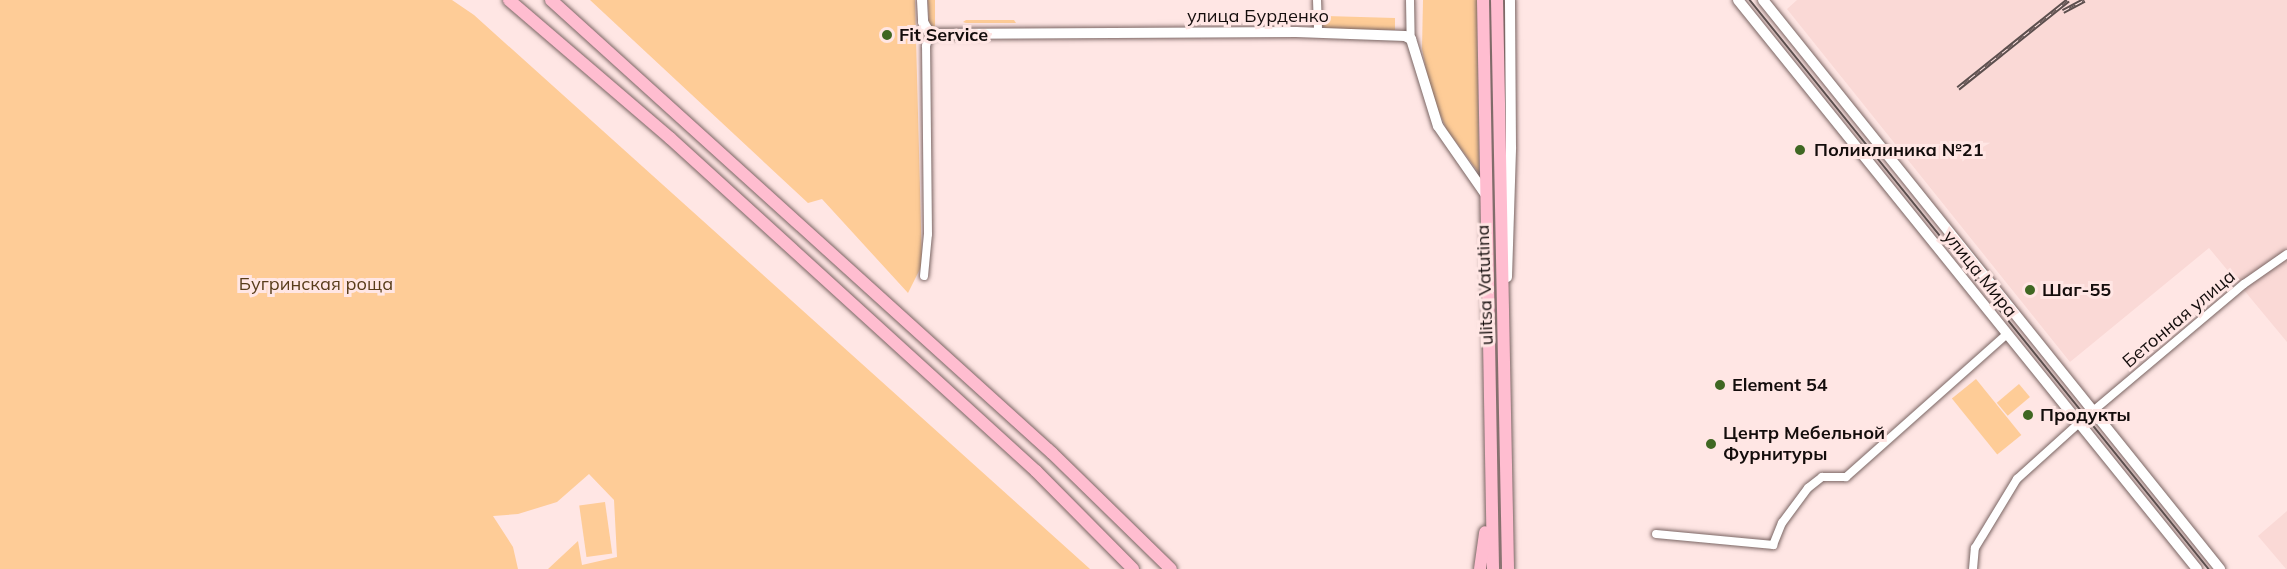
<!DOCTYPE html>
<html>
<head>
<meta charset="utf-8">
<style>
	body { margin:0 }
	#map { position:relative; width:2287px; height:569px; overflow:hidden; background:#ffe6e4; font-family:Mulish,sans-serif }
	div>[style] { position:absolute }
	.built>* { inset:0; background:#fad9d6 }
	.green>* { inset:0; background:#fecc97; transform-origin:0 0 }
	.roads { filter:drop-shadow(0 0 2px #7a6563) drop-shadow(0 0 2px #7a6563) }
	.minor>* { height:8px; margin:-4px; padding:0 4px; transform-origin:4px; border-radius:4px; background:#fff }
	.tertiary>* { height:10px; margin:-5px; padding:0 5px; transform-origin:5px; border-radius:5px; background:#fff }
	.primary>* { height:12px; margin:-6px; padding:0 6px; transform-origin:6px; border-radius:6px; background:#ffbdd0 }
	.tram>* { height:1.5px; margin:-0.75px; padding:0 0.75px; transform-origin:0.75px; border-radius:0.75px; background:#5c4f4e }
	.rail>* { height:4.5px; margin-top:-2.25px; transform-origin:0; background:repeating-linear-gradient(90deg,#ffe6e4 0 7px,#5c4f4e 0 14px); box-sizing:border-box; border-block:2px solid #5c4f4e }
	.dots>* { width:16px; height:16px; translate:-50% -50%; box-sizing:border-box; border:3px solid #ffe6e4; border-radius:50% }
	span { translate:-50% -50%; white-space:nowrap; text-align:center; line-height:1.15; -webkit-text-stroke:6px #ffe6e4; paint-order:stroke }
	.street-label { font-size:18px; color:#140d0c }
	.poi-label { font-size:18px; color:#140d0c; font-weight:700 }
	.left { translate:0 -50%; text-align:left }
	.park-label { font-size:18px; color:#593d1b }
</style>
</head>
<body>
<div id="map">
	<div class="built">
		<i style="clip-path:polygon(1797px 0,2287px 0,2287px 342px,2209px 248px,2070px 362px,1787px 9px)"></i>
		<i style="clip-path:polygon(2287px 511px,2287px 569px,2286px 569px,2258px 536px)"></i>
	</div>
	<div class="green">
		<i style="clip-path:polygon(0 0,452px 0,474px 15px,1090px 569px,548px 569px,578px 541px,582px 565px,617px 557px,614px 500px,589px 474px,557px 502px,518px 514px,493px 516px,513px 547px,518px 569px,0 569px)"></i>
		<i style="clip-path:polygon(590px 0,915px 0,922px 265px,908px 293px,822px 199px,808px 203px)"></i>
		<i style="clip-path:polygon(928px 0,935px 0,935px 27px,929px 24px)"></i>
		<i style="clip-path:polygon(1423px 0,1477px 0,1479px 173px,1447px 130px,1431px 94px,1422px 49px)"></i>
		<i style="clip-path:polygon(1321px 11px,1325px 11px,1326px 16px,1395px 18px,1395px 30px,1327px 29px,1321px 25px)"></i>
		<i style="clip-path:polygon(966px 20px,1014px 20px,1016px 23px,966px 23px,963px 22px)"></i>
		<i style="left:1976px;top:379px;width:72px;height:31px;rotate:51deg"></i>
		<i style="left:2019px;top:384px;width:17px;height:29px;rotate:50deg"></i>
		<i style="left:605px;top:502px;width:52px;height:26px;rotate:82deg"></i>
	</div>
	<div class="roads">
		<div class="minor">
			<i style="left:1317px;top:0;width:32px;rotate:88deg"></i>
			<i style="left:1410px;top:0;width:39px;rotate:89deg"></i>
			<i style="left:924px;top:276px;width:42px;rotate:-84.6deg"></i>
			<i style="left:928px;top:234px;width:188px;rotate:-90.6deg"></i>
			<i style="left:926px;top:46px;width:13px;rotate:-72deg"></i>
			<i style="left:2093px;top:411px;width:197px;rotate:-40.1deg"></i>
			<i style="left:2244px;top:284px;width:52px;rotate:-34.9deg"></i>
			<i style="left:1656px;top:534px;width:118px;rotate:5.4deg"></i>
			<i style="left:1773px;top:545px;width:24px;rotate:-68deg"></i>
			<i style="left:1782px;top:523px;width:44px;rotate:-53.4deg"></i>
			<i style="left:1808px;top:488px;width:18px;rotate:-38deg"></i>
			<i style="left:1822px;top:477px;width:24px"></i>
			<i style="left:1846px;top:477px;width:215px;rotate:-41.6deg"></i>
			<i style="left:1973px;top:569px;width:21px;rotate:-85deg"></i>
			<i style="left:1975px;top:548px;width:81px;rotate:-58.7deg"></i>
			<i style="left:2017px;top:479px;width:84px;rotate:-42.1deg"></i>
		</div>
		<div class="tertiary">
			<i style="left:922px;top:0;width:22px;rotate:87deg"></i>
			<i style="left:923px;top:22px;width:14px;rotate:60deg"></i>
			<i style="left:930px;top:34px;width:366px;rotate:-0.3deg"></i>
			<i style="left:1296px;top:32px;width:109px;rotate:2.1deg"></i>
			<i style="left:1405px;top:36px;width:7px;rotate:27deg"></i>
			<i style="left:1411px;top:39px;width:91px;rotate:72.8deg"></i>
			<i style="left:1438px;top:126px;width:84px;rotate:55.2deg"></i>
			<i style="left:1738px;top:0;width:731px;rotate:51.11deg"></i>
			<i style="left:1763px;top:0;width:730px;rotate:51.23deg"></i>
			<i style="left:1507px;top:277px;width:130px;rotate:-88.2deg"></i>
			<i style="left:1511px;top:147px;width:147px;rotate:-90.4deg"></i>
		</div>
		<div class="primary">
			<i style="left:509px;top:0;width:212px;rotate:40.6deg"></i>
			<i style="left:670px;top:138px;width:495px;rotate:42.3deg"></i>
			<i style="left:1036px;top:471px;width:138px;rotate:45.3deg"></i>
			<i style="left:551px;top:0;width:675px;rotate:42.12deg"></i>
			<i style="left:1052px;top:453px;width:166px;rotate:44.3deg"></i>
			<i style="left:1483px;top:0;width:569px;rotate:88.99deg"></i>
			<i style="left:1497px;top:0;width:569px;rotate:88.89deg"></i>
			<i style="left:1480px;top:569px;width:37px;rotate:-82deg"></i>
		</div>
	</div>
	<div class="tram">
		<i style="left:1750px;top:0;width:731px;rotate:51.11deg"></i>
	</div>
	<div class="rail">
		<i style="left:2063px;top:11px;width:24px;rotate:-28deg"></i>
		<i style="left:1958px;top:88px;width:141px;rotate:-38.7deg"></i>
	</div>
	<div class="dots">
		<i style="left:887px;top:35px;background:#3f6722"></i>
		<i style="left:1800px;top:150px;background:#3f6722"></i>
		<i style="left:2030px;top:290px;background:#3f6722"></i>
		<i style="left:1720px;top:385px;background:#3f6722"></i>
		<i style="left:2028px;top:415px;background:#3f6722"></i>
		<i style="left:1711px;top:444px;background:#3f6722"></i>
	</div>
	<div class="street-label">
		<span style="left:1258px;top:16px">улица Бурденко</span>
		<span style="left:1980px;top:274px;rotate:51deg">улица Мира</span>
		<span style="left:1485px;top:285px;rotate:-92deg">ulitsa Vatutina</span>
		<span style="left:2179px;top:319px;rotate:-40deg">Бетонная улица</span>
	</div>
	<div class="poi-label">
		<span class="left" style="left:899px;top:35px">Fit Service</span>
		<span class="left" style="left:1814px;top:150px">Поликлиника №21</span>
		<span class="left" style="left:2042px;top:290px">Шаг-55</span>
		<span class="left" style="left:1732px;top:385px">Element 54</span>
		<span class="left" style="left:2040px;top:415px">Продукты</span>
		<span class="left" style="left:1723px;top:444px">Центр Мебельной<br>Фурнитуры</span>
	</div>
	<div class="park-label">
		<span style="left:316px;top:284px">Бугринская роща</span>
	</div>
</div>
</body>
</html>
